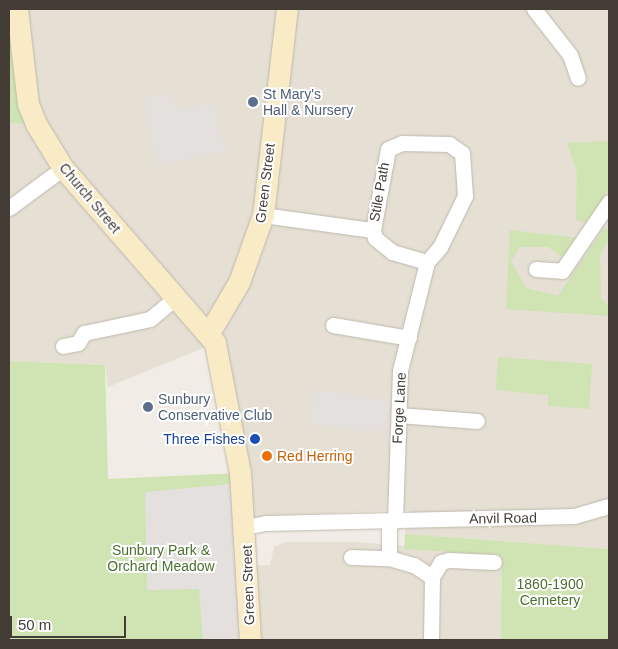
<!DOCTYPE html>
<html>
<head>
<meta charset="utf-8">
<style>
	body { margin:0 }
	#map { position:relative; width:618px; height:649px; overflow:hidden; background:#f1ede6; font-family:Helvetica,sans-serif }
	div>[style] { position:absolute }
	.residential>* { inset:0; background:#e5dfd4 }
	.green>* { inset:0; background:#d0e3b2 }
	.parking>* { inset:0; background:#e3e0de }
	.roads { filter:drop-shadow(0 0 1px #bfb7ac) drop-shadow(0 0 1px #bfb7ac) }
	.street>* { height:15px; margin:-7.5px; padding:0 7.5px; transform-origin:7.5px; border-radius:7.5px; background:#fff }
	.secondary>* { height:21px; margin:-10.5px; padding:0 10.5px; transform-origin:10.5px; border-radius:10.5px; background:#faebc7 }
	.dots>* { width:14px; height:14px; translate:-50% -50%; box-sizing:border-box; border:2px solid #fff; border-radius:50% }
	span { translate:-50% -50%; white-space:nowrap; text-align:center; line-height:1.15; -webkit-text-stroke:4px #fff; paint-order:stroke }
	.service-label { font-size:14px; color:#4e5e75 }
	.left { translate:0 -50%; text-align:left }
	.street-label { font-size:14px; color:#443d36 }
	.transit-label { font-size:14px; color:#164399 }
	.right { translate:-100% -50%; text-align:right }
	.food-label { font-size:14px; color:#c56008 }
	.park-label { font-size:14px; color:#4b702e }
	.frame { position:absolute; inset:0; border:10px solid #443d36; pointer-events:none }
	.scale { position:absolute; left:10px; top:616px; width:116px; height:22px; box-sizing:border-box; border:2px solid #443d36; border-top:0; padding-left:6px; font-size:15px; line-height:18px; white-space:nowrap; color:#443d36; -webkit-text-stroke:4px #fff; paint-order:stroke }
</style>
</head>
<body>
<div id="map">
	<div class="residential">
		<i style="clip-path:polygon(9px 9px,609px 9px,609px 549px,405px 534px,409px 510px,280px 515px,245px 527px,215px 343px,108px 387px,105px 365px,9px 361px)"></i>
		<i style="clip-path:polygon(285px 542px,358px 542px,502px 555px,501px 640px,250px 640px,248px 566px,270px 565px,274px 547px)"></i>
	</div>
	<div class="green">
		<i style="clip-path:polygon(9px 9px,36px 124px,9px 123px)"></i>
		<i style="clip-path:polygon(609px 141px,609px 188px,588px 223px,576px 220px,577px 172px,567px 143px)"></i>
		<i style="clip-path:polygon(604px 228px,609px 231px,609px 239px,600px 255px,601px 299px,609px 306px,609px 316px,506px 309px,510px 230px,578px 238px,562px 257px,548px 247px,520px 247px,511px 261px,526px 288px,558px 296px)"></i>
		<i style="clip-path:polygon(498px 357px,592px 364px,589px 409px,548px 406px,548px 395px,496px 390px)"></i>
		<i style="clip-path:polygon(9px 361px,105px 365px,108px 479px,240px 473px,250px 640px,9px 640px)"></i>
		<i style="clip-path:polygon(405px 534px,609px 549px,609px 640px,501px 640px,502px 555px,404px 549px)"></i>
	</div>
	<div class="parking">
		<i style="clip-path:polygon(172px 93px,175px 109px,214px 103px,221px 138px,231px 151px,157px 165px,144px 98px)"></i>
		<i style="clip-path:polygon(314px 390px,389px 401px,382px 431px,312px 425px)"></i>
		<i style="clip-path:polygon(241px 483px,250px 640px,203px 640px,199px 589px,147px 590px,145px 492px)"></i>
	</div>
	<div class="roads">
		<div class="street">
			<i style="left:534px;top:9px;width:58px;rotate:52deg"></i>
			<i style="left:570px;top:55px;width:24px;rotate:71deg"></i>
			<i style="left:9px;top:208px;width:67px;rotate:-36.5deg"></i>
			<i style="left:263px;top:215px;width:111px;rotate:7.8deg"></i>
			<i style="left:373px;top:230px;width:82px;rotate:-79.5deg"></i>
			<i style="left:388px;top:149px;width:15px;rotate:-23deg"></i>
			<i style="left:402px;top:143px;width:47px;rotate:1.2deg"></i>
			<i style="left:449px;top:144px;width:16px;rotate:35deg"></i>
			<i style="left:462px;top:153px;width:43px;rotate:86deg"></i>
			<i style="left:465px;top:196px;width:57px;rotate:116.1deg"></i>
			<i style="left:440px;top:247px;width:20px;rotate:131deg"></i>
			<i style="left:427px;top:262px;width:111px;rotate:104deg"></i>
			<i style="left:400px;top:370px;width:151px;rotate:91.9deg"></i>
			<i style="left:373px;top:230px;width:8px;rotate:76deg"></i>
			<i style="left:375px;top:238px;width:22px;rotate:39deg"></i>
			<i style="left:392px;top:252px;width:36px;rotate:16deg"></i>
			<i style="left:536px;top:269px;width:26px;rotate:4deg"></i>
			<i style="left:562px;top:271px;width:83px;rotate:-55.7deg"></i>
			<i style="left:333px;top:325px;width:77px;rotate:9.7deg"></i>
			<i style="left:63px;top:346px;width:15px;rotate:-11deg"></i>
			<i style="left:78px;top:343px;width:12px;rotate:-59deg"></i>
			<i style="left:84px;top:333px;width:67px;rotate:-12deg"></i>
			<i style="left:150px;top:319px;width:34px;rotate:-40deg"></i>
			<i style="left:399px;top:415px;width:78px;rotate:4.4deg"></i>
			<i style="left:245px;top:527px;width:21px;rotate:-11deg"></i>
			<i style="left:266px;top:523px;width:308px;rotate:-1.3deg"></i>
			<i style="left:574px;top:516px;width:36px;rotate:-16deg"></i>
			<i style="left:351px;top:557px;width:38px;rotate:2deg"></i>
			<i style="left:389px;top:558px;width:37px;rotate:-90deg"></i>
			<i style="left:389px;top:558px;width:26px;rotate:16deg"></i>
			<i style="left:414px;top:565px;width:22px;rotate:34deg"></i>
			<i style="left:432px;top:577px;width:63px;rotate:90.9deg"></i>
			<i style="left:432px;top:577px;width:17px;rotate:-59deg"></i>
			<i style="left:441px;top:562px;width:8px;rotate:-14deg"></i>
			<i style="left:449px;top:560px;width:45px;rotate:2.5deg"></i>
		</div>
		<div class="secondary">
			<i style="left:17px;top:9px;width:96px;rotate:83.4deg"></i>
			<i style="left:28px;top:104px;width:22px;rotate:68deg"></i>
			<i style="left:36px;top:124px;width:52px;rotate:58.5deg"></i>
			<i style="left:63px;top:168px;width:232px;rotate:49deg"></i>
			<i style="left:215px;top:343px;width:132px;rotate:79.1deg"></i>
			<i style="left:240px;top:473px;width:167px;rotate:86.6deg"></i>
			<i style="left:209px;top:333px;width:59px;rotate:-59.5deg"></i>
			<i style="left:239px;top:282px;width:71px;rotate:-70.3deg"></i>
			<i style="left:263px;top:215px;width:207px;rotate:-83.4deg"></i>
		</div>
	</div>
	<div class="dots">
		<i style="left:253px;top:102px;background:#5c6f8a"></i>
		<i style="left:148px;top:407px;background:#5c6f8a"></i>
		<i style="left:255px;top:439px;background:#1a4fb4"></i>
		<i style="left:267px;top:456px;background:#e8710a"></i>
	</div>
	<div class="service-label">
		<span class="left" style="left:263px;top:102px">St Mary's<br>Hall &amp; Nursery</span>
		<span class="left" style="left:158px;top:407px">Sunbury<br>Conservative Club</span>
	</div>
	<div class="street-label">
		<span style="left:265px;top:183px;rotate:-83deg">Green Street</span>
		<span style="left:379px;top:192px;rotate:-80deg">Stile Path</span>
		<span style="left:90px;top:198px;rotate:50deg">Church Street</span>
		<span style="left:399px;top:408px;rotate:-87deg">Forge Lane</span>
		<span style="left:503px;top:518px;rotate:-1deg">Anvil Road</span>
		<span style="left:248px;top:585px;rotate:-92deg">Green Street</span>
	</div>
	<div class="transit-label">
		<span class="right" style="left:245px;top:439px">Three Fishes</span>
	</div>
	<div class="food-label">
		<span class="left" style="left:277px;top:456px">Red Herring</span>
	</div>
	<div class="park-label">
		<span style="left:161px;top:558px">Sunbury Park &amp;<br>Orchard Meadow</span>
		<span style="left:550px;top:592px">1860-1900<br>Cemetery</span>
	</div>
	<div class="frame"></div>
	<div class="scale">50 m</div>
</div>
</body>
</html>
